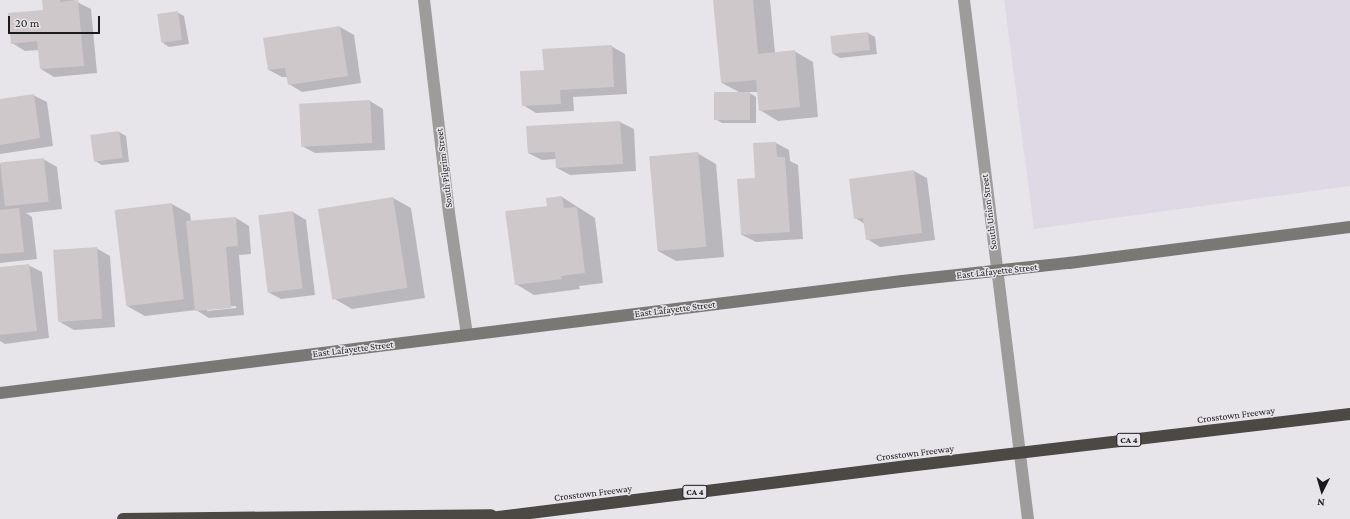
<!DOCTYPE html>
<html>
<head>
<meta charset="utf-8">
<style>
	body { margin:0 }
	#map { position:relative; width:1350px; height:519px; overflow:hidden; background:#e8e5ea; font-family:"Crimson Pro",serif }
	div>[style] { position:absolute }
	.built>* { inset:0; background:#dfd9e5 }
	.shadow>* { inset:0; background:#0003 }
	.building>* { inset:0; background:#cfc8ca; transform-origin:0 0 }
	.street>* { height:12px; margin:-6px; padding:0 6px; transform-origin:6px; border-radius:6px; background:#9d9c9a }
	.secondary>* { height:12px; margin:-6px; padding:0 6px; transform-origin:6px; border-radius:6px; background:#7a7875 }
	.highway>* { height:12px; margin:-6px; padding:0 6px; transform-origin:6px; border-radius:6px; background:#4c4945 }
	.highway-bridge>* { height:12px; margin:-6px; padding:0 6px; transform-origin:6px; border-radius:6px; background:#4c4945 }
	span { translate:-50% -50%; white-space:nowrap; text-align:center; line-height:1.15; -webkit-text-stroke:3px #e8e5ea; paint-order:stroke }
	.shield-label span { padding:1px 3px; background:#e8e5ea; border:1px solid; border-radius:3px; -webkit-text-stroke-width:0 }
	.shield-label { font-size:9px; color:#1a191b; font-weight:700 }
	.street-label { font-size:10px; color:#1a191b }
	.north { position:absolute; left:1302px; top:471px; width:40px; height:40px; -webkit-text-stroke:3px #e8e5ea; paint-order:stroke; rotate:185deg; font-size:11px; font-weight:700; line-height:16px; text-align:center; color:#1a191b }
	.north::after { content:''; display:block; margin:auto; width:14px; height:18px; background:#1a191b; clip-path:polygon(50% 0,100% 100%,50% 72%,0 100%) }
	.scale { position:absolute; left:8px; top:16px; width:92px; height:18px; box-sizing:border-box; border:2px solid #1a191b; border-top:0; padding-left:5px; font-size:12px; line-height:14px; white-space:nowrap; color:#1a191b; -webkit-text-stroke:3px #e8e5ea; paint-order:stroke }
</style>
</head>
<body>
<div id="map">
	<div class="built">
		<i style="clip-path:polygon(1004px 0,1350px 0,1350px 186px,1034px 229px)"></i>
	</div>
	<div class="shadow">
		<i style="clip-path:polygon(43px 0,73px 0,91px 9px,97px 73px,54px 77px,41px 69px,39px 50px,25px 51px,12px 43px,44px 11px)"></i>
		<i style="clip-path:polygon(714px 0,770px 0,775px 53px,794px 51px,813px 62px,818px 117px,778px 121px,760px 110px,758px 92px,748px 92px,756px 97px,756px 123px,722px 123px,715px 119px,741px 93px,722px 83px)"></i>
		<i style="clip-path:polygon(177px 12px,184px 16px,189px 44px,169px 47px,163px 43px)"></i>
		<i style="clip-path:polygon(340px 27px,354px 35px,361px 83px,302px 92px,289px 84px,287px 77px,282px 77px,269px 70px,264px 39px)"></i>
		<i style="clip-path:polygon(868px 33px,875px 37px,877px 54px,840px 58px,833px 54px)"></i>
		<i style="clip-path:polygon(611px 46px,625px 54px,627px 94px,573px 97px,574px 111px,536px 113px,523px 105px,545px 71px)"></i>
		<i style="clip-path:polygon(33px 95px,47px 102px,53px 146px,0 154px,0 100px)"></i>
		<i style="clip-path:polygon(370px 101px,383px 109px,385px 150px,315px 153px,302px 146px)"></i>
		<i style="clip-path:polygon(620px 122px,634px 129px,636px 171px,570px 175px,557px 168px,556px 159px,542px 160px,528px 153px,527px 127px)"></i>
		<i style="clip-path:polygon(119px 132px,126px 136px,129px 162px,102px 165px,95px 161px)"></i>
		<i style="clip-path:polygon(776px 143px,789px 150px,790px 161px,798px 165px,803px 239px,756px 242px,742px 235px,756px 179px)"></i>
		<i style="clip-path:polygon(697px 153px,716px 164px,724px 257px,676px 261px,658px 251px)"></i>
		<i style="clip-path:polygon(43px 159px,57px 167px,62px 209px,26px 213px,32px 217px,37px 259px,0 263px,0 164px)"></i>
		<i style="clip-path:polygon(914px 171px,927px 178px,935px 240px,880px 247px,867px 239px,865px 224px,855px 218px)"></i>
		<i style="clip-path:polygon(562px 197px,595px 218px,603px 283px,579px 286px,580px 289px,534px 295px,516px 284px,549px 206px)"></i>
		<i style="clip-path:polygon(393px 198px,411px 208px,425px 298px,352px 309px,333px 298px)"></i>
		<i style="clip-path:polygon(evenodd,172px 204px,190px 214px,191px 222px,236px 218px,249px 226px,251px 254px,239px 255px,244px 315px,209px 318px,196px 310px,145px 316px,127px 306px,172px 204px,236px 306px,236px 308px,207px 311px,207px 309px,236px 306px)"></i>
		<i style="clip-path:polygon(293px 212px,306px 220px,315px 295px,281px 299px,268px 292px)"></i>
		<i style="clip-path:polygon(96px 248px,110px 256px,115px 327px,74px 330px,60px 322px)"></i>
		<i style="clip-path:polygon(28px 265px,42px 272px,49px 338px,5px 344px,0 341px,0 268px)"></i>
	</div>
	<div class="building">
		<i style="clip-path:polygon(42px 0,60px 0,60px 2px,78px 0,84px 66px,40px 69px,37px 41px,11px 44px,8px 13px,43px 10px)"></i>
		<i style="clip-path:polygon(713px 0,753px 0,758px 54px,795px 50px,800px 107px,759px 111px,756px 80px,721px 83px)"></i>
		<i style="left:178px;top:11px;width:29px;height:21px;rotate:82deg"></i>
		<i style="clip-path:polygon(340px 26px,348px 76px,288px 85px,285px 68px,268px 70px,263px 38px)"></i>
		<i style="left:868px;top:32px;width:18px;height:38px;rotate:84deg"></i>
		<i style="clip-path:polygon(612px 45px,614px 87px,560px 90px,561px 104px,522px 106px,520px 71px,544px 70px,542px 49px)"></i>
		<i style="left:714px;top:92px;width:36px;height:28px"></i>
		<i style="clip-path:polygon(34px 94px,40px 138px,0 145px,0 99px)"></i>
		<i style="left:370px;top:100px;width:43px;height:71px;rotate:87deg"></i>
		<i style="clip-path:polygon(620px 121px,623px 164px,556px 168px,555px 152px,528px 153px,526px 126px)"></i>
		<i style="left:119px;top:131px;width:27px;height:29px;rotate:82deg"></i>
		<i style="clip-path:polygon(776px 142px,777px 157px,785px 157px,790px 232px,741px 235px,737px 179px,755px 178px,753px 143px)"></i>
		<i style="left:698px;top:152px;width:95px;height:49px;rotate:85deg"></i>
		<i style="left:44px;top:158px;width:44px;height:44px;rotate:84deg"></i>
		<i style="clip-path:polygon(914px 170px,922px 233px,866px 240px,863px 218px,854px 219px,849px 179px)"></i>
		<i style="clip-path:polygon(562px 196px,564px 208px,577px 207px,585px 273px,561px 276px,562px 279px,515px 285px,505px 211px,547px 206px,546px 198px)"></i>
		<i style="left:393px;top:197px;width:92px;height:76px;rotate:81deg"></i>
		<i style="left:172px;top:203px;width:97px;height:58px;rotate:83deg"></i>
		<i style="clip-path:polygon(19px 208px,24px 252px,0 254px,0 210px)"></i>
		<i style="left:293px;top:211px;width:78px;height:35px;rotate:83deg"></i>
		<i style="clip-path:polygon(236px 217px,238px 246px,226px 247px,231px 308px,195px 311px,186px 221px)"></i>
		<i style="left:97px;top:247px;width:72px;height:44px;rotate:86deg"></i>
		<i style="clip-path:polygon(29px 264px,37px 331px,0 335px,0 267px)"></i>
	</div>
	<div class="street">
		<i style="left:424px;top:0;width:214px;rotate:83.3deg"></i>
		<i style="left:449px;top:213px;width:123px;rotate:81.6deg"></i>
		<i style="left:964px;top:0;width:523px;rotate:82.97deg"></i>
	</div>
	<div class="secondary">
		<i style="left:0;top:393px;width:909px;rotate:-7.08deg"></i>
		<i style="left:902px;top:281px;width:168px;rotate:-6.2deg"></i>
		<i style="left:1069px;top:263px;width:283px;rotate:-7.3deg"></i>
	</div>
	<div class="highway">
		<i style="left:123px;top:519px;width:368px;rotate:-0.6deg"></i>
		<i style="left:482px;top:519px;width:429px;rotate:-7.1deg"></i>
	</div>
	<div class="highway-bridge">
		<i style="left:908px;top:466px;width:445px;rotate:-6.7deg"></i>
	</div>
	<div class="shield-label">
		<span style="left:1129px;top:440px">CA 4</span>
		<span style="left:695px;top:492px">CA 4</span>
	</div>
	<div class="street-label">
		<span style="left:444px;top:168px;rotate:-97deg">South Pilgrim Street</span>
		<span style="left:989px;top:212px;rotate:-97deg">South Union Street</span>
		<span style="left:997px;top:271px;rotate:-6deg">East Lafayette Street</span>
		<span style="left:675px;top:309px;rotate:-7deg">East Lafayette Street</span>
		<span style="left:353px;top:349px;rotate:-7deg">East Lafayette Street</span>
		<span style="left:1236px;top:415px;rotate:-7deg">Crosstown Freeway</span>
		<span style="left:915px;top:453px;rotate:-7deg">Crosstown Freeway</span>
		<span style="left:593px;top:493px;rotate:-7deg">Crosstown Freeway</span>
	</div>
	<div class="north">N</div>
	<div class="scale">20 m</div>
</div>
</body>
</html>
